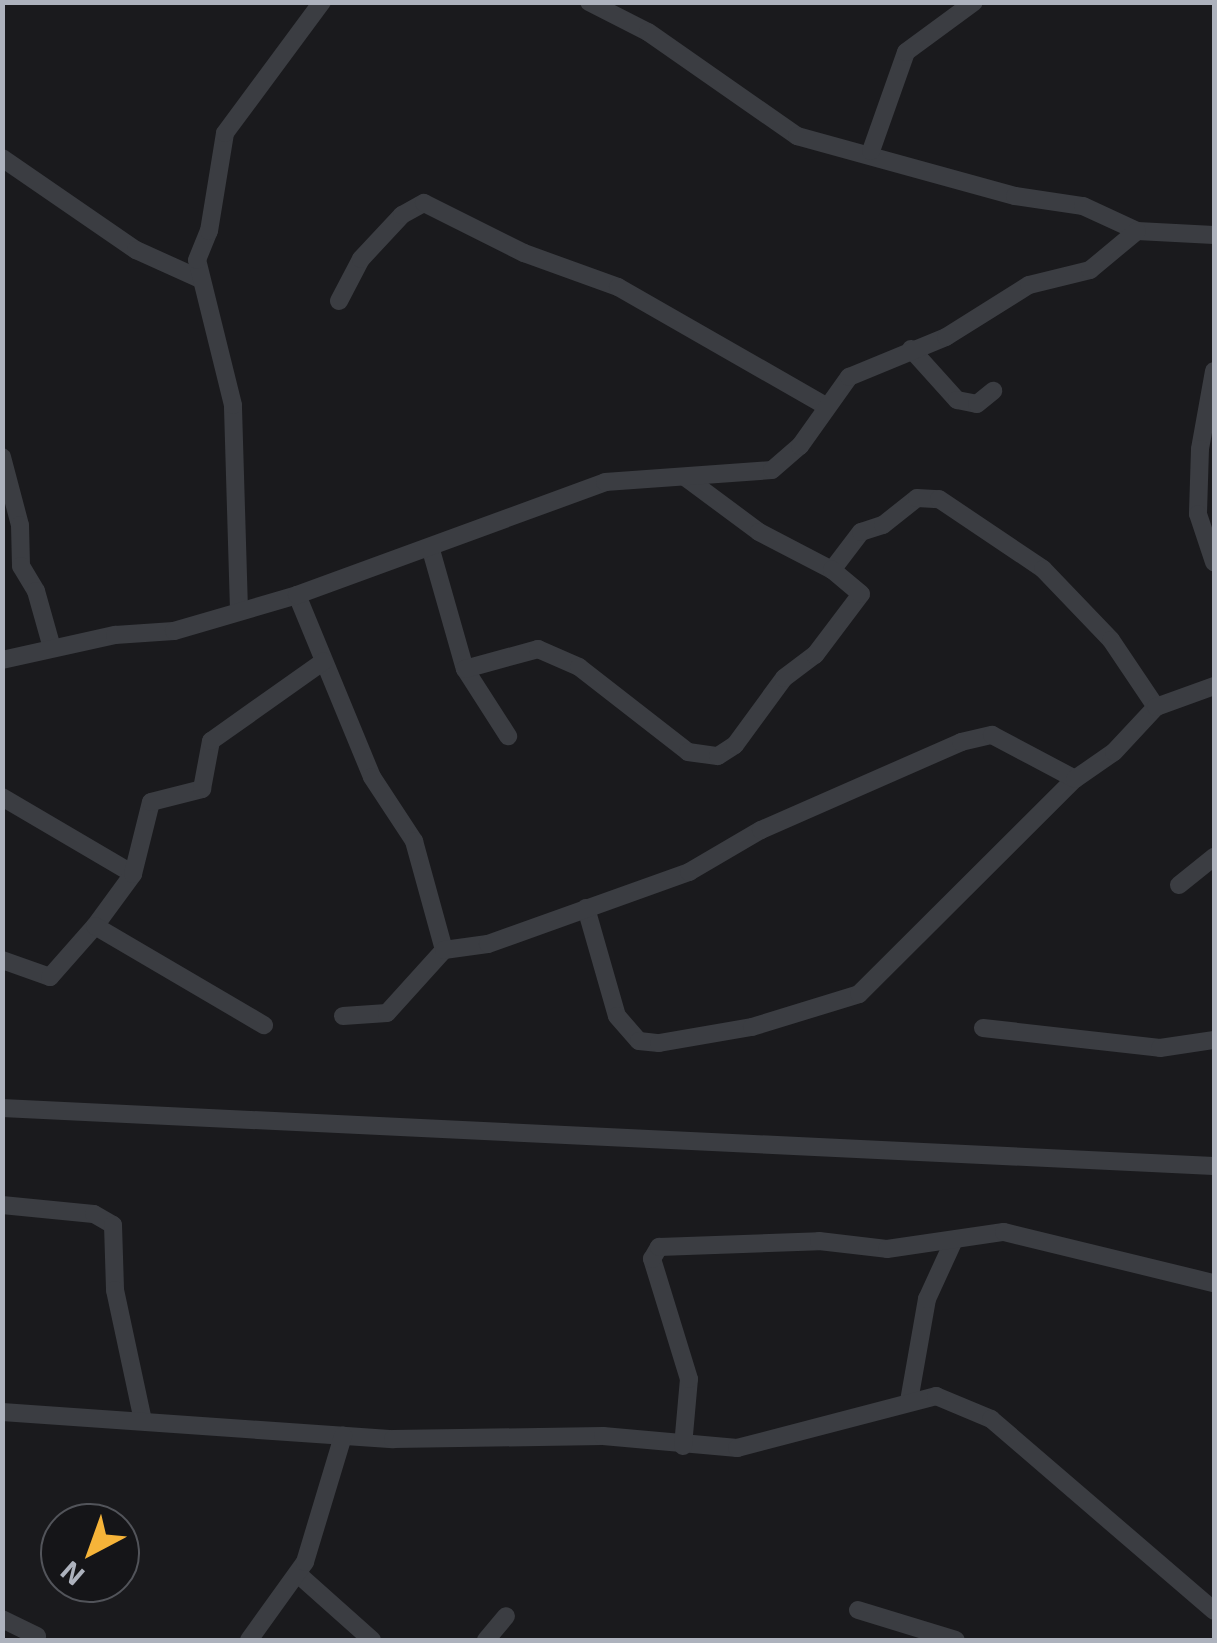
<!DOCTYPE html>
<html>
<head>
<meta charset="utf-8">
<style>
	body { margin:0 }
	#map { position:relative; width:1217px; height:1643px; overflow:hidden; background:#1a1a1d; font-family:"Exo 2",sans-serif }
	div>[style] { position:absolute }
	.minor>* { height:18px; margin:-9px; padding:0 9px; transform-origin:9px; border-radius:9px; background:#3b3d42 }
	span { translate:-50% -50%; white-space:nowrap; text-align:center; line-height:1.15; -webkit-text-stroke:10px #151518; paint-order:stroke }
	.frame { position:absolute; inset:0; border:5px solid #adb2bd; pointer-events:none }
	.north { position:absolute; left:40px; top:1503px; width:100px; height:100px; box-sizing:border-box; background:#151518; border:2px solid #52545a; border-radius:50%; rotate:221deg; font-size:28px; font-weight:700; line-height:40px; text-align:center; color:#adb2bd }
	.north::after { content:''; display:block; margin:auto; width:35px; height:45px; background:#f6b439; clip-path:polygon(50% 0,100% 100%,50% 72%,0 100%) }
</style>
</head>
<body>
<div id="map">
	<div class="minor">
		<i style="left:589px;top:2px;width:66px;rotate:27deg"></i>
		<i style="left:648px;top:32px;width:182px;rotate:34.9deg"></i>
		<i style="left:797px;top:136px;width:226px;rotate:15.4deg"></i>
		<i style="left:1015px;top:196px;width:69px;rotate:8.4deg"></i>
		<i style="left:1083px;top:206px;width:60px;rotate:24.8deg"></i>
		<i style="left:1137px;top:231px;width:77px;rotate:3deg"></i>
		<i style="left:871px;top:151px;width:105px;rotate:-70.5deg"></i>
		<i style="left:906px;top:52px;width:84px;rotate:-36.3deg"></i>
		<i style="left:2px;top:158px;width:163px;rotate:34.5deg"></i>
		<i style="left:136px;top:250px;width:68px;rotate:24.3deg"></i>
		<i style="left:339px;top:301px;width:47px;rotate:-62.4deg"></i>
		<i style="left:361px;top:259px;width:60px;rotate:-47deg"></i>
		<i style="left:402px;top:215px;width:25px;rotate:-29deg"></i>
		<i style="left:424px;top:203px;width:112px;rotate:26.6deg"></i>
		<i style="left:524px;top:253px;width:100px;rotate:19.9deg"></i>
		<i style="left:618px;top:287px;width:237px;rotate:29.8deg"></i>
		<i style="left:911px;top:349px;width:69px;rotate:48deg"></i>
		<i style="left:957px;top:400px;width:20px;rotate:11deg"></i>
		<i style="left:977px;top:404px;width:21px;rotate:-39deg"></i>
		<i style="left:1214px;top:371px;width:79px;rotate:100.2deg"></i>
		<i style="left:1200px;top:449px;width:65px;rotate:91.8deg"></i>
		<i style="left:1198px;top:514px;width:51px;rotate:71.6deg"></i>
		<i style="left:2px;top:457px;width:70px;rotate:75.2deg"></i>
		<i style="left:20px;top:525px;width:41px;rotate:88.6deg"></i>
		<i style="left:21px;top:566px;width:29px;rotate:59deg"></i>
		<i style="left:36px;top:591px;width:59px;rotate:74.3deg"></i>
		<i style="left:685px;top:477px;width:92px;rotate:36.6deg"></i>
		<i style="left:759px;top:532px;width:82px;rotate:27.5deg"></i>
		<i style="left:832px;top:570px;width:48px;rotate:-52.7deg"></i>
		<i style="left:861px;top:532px;width:23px;rotate:-18deg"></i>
		<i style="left:883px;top:525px;width:43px;rotate:-38.5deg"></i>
		<i style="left:917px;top:498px;width:22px;rotate:3deg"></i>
		<i style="left:939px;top:499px;width:125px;rotate:33.9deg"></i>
		<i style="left:1043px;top:569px;width:98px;rotate:46.2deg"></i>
		<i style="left:1111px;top:640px;width:81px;rotate:56.1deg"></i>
		<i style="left:431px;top:550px;width:124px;rotate:74.1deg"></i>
		<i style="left:465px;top:669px;width:80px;rotate:57.3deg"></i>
		<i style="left:297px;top:595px;width:197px;rotate:67.6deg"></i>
		<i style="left:372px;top:777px;width:77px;rotate:56.7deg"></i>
		<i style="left:414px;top:841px;width:113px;rotate:74.6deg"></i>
		<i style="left:239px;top:610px;width:205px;rotate:-91.7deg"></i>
		<i style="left:233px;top:405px;width:149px;rotate:-103.9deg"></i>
		<i style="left:197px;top:260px;width:31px;rotate:-68deg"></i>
		<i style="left:209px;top:231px;width:99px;rotate:-80.7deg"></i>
		<i style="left:225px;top:133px;width:163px;rotate:-53.5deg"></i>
		<i style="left:2px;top:660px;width:116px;rotate:-12.5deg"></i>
		<i style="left:115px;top:635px;width:59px;rotate:-3.9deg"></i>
		<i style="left:174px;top:631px;width:128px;rotate:-16.3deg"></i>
		<i style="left:297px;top:595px;width:328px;rotate:-20.1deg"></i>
		<i style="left:605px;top:482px;width:167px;rotate:-4.1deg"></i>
		<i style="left:772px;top:470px;width:37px;rotate:-41deg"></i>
		<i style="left:800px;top:446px;width:85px;rotate:-54.6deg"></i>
		<i style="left:849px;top:377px;width:105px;rotate:-22.4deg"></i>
		<i style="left:946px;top:337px;width:98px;rotate:-32.1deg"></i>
		<i style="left:1029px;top:285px;width:63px;rotate:-13.8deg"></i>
		<i style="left:1090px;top:270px;width:61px;rotate:-39.7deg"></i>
		<i style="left:465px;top:669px;width:76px;rotate:-15.3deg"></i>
		<i style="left:538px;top:649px;width:45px;rotate:23.7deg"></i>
		<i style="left:579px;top:667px;width:138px;rotate:37.9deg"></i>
		<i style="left:688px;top:752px;width:30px;rotate:8deg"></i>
		<i style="left:718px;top:756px;width:20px;rotate:-33deg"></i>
		<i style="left:735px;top:745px;width:83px;rotate:-53.8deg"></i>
		<i style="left:784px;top:678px;width:39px;rotate:-37deg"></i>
		<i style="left:815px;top:655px;width:76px;rotate:-53deg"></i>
		<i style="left:861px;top:594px;width:38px;rotate:-140deg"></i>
		<i style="left:2px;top:797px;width:152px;rotate:30.4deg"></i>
		<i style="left:1179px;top:885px;width:45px;rotate:-38.7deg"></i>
		<i style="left:586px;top:908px;width:112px;rotate:74deg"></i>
		<i style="left:617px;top:1016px;width:33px;rotate:49deg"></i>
		<i style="left:639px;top:1041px;width:20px;rotate:6deg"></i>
		<i style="left:659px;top:1043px;width:94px;rotate:-9.8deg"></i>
		<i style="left:752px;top:1027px;width:112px;rotate:-17.1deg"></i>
		<i style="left:859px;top:994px;width:305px;rotate:-44.9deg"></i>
		<i style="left:95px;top:926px;width:64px;rotate:-53.8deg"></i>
		<i style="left:133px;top:874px;width:74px;rotate:-76deg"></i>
		<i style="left:151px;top:802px;width:53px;rotate:-14.3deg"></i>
		<i style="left:202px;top:789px;width:49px;rotate:-79.4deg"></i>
		<i style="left:211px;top:741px;width:138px;rotate:-35.3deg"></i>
		<i style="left:2px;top:960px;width:51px;rotate:19.5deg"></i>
		<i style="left:50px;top:977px;width:68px;rotate:-48.6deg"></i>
		<i style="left:95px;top:926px;width:196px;rotate:30.4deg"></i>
		<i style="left:343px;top:1016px;width:44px;rotate:-3.9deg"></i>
		<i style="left:387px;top:1013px;width:85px;rotate:-47.9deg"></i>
		<i style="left:444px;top:950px;width:44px;rotate:-7.8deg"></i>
		<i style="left:488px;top:944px;width:214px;rotate:-19.7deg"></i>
		<i style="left:689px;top:872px;width:83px;rotate:-30.3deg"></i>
		<i style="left:761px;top:830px;width:219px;rotate:-23.7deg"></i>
		<i style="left:961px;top:742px;width:32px;rotate:-13deg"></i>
		<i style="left:992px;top:735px;width:94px;rotate:27.9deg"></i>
		<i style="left:1075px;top:779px;width:47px;rotate:-34.7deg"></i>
		<i style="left:1114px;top:752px;width:62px;rotate:-47deg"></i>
		<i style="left:1156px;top:707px;width:62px;rotate:-19.9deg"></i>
		<i style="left:983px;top:1028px;width:178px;rotate:6.4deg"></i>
		<i style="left:1160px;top:1048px;width:55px;rotate:-8.4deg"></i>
		<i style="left:2px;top:1108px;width:1213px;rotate:2.74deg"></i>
		<i style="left:2px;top:1205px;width:92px;rotate:5.6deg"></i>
		<i style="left:94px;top:1214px;width:22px;rotate:30deg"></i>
		<i style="left:113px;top:1225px;width:65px;rotate:88.2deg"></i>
		<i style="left:115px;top:1290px;width:134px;rotate:77.9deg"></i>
		<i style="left:909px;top:1401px;width:104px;rotate:-80deg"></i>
		<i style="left:927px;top:1299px;width:65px;rotate:-65.4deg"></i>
		<i style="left:2px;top:1412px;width:392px;rotate:4deg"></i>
		<i style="left:393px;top:1439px;width:210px;rotate:-0.8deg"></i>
		<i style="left:603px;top:1436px;width:135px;rotate:5.1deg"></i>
		<i style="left:737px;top:1448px;width:206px;rotate:-14.6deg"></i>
		<i style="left:936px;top:1396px;width:60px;rotate:22.7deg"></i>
		<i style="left:991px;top:1419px;width:294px;rotate:40.7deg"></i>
		<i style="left:683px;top:1446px;width:67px;rotate:-84.9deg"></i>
		<i style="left:689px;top:1379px;width:126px;rotate:-107.1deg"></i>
		<i style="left:652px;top:1259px;width:14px;rotate:-60deg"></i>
		<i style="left:659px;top:1247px;width:160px;rotate:-2.1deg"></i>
		<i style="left:819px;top:1241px;width:68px;rotate:6.7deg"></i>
		<i style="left:887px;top:1249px;width:118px;rotate:-8.3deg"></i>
		<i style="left:1004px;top:1232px;width:216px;rotate:13.7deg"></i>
		<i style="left:299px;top:1575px;width:98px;rotate:41.7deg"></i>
		<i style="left:858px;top:1610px;width:102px;rotate:17deg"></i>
		<i style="left:2px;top:1619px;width:39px;rotate:26deg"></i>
		<i style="left:249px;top:1640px;width:96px;rotate:-54.3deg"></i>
		<i style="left:305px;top:1562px;width:132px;rotate:-73.2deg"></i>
		<i style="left:486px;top:1640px;width:31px;rotate:-50deg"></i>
	</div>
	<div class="frame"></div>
	<div class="north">N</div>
</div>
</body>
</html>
